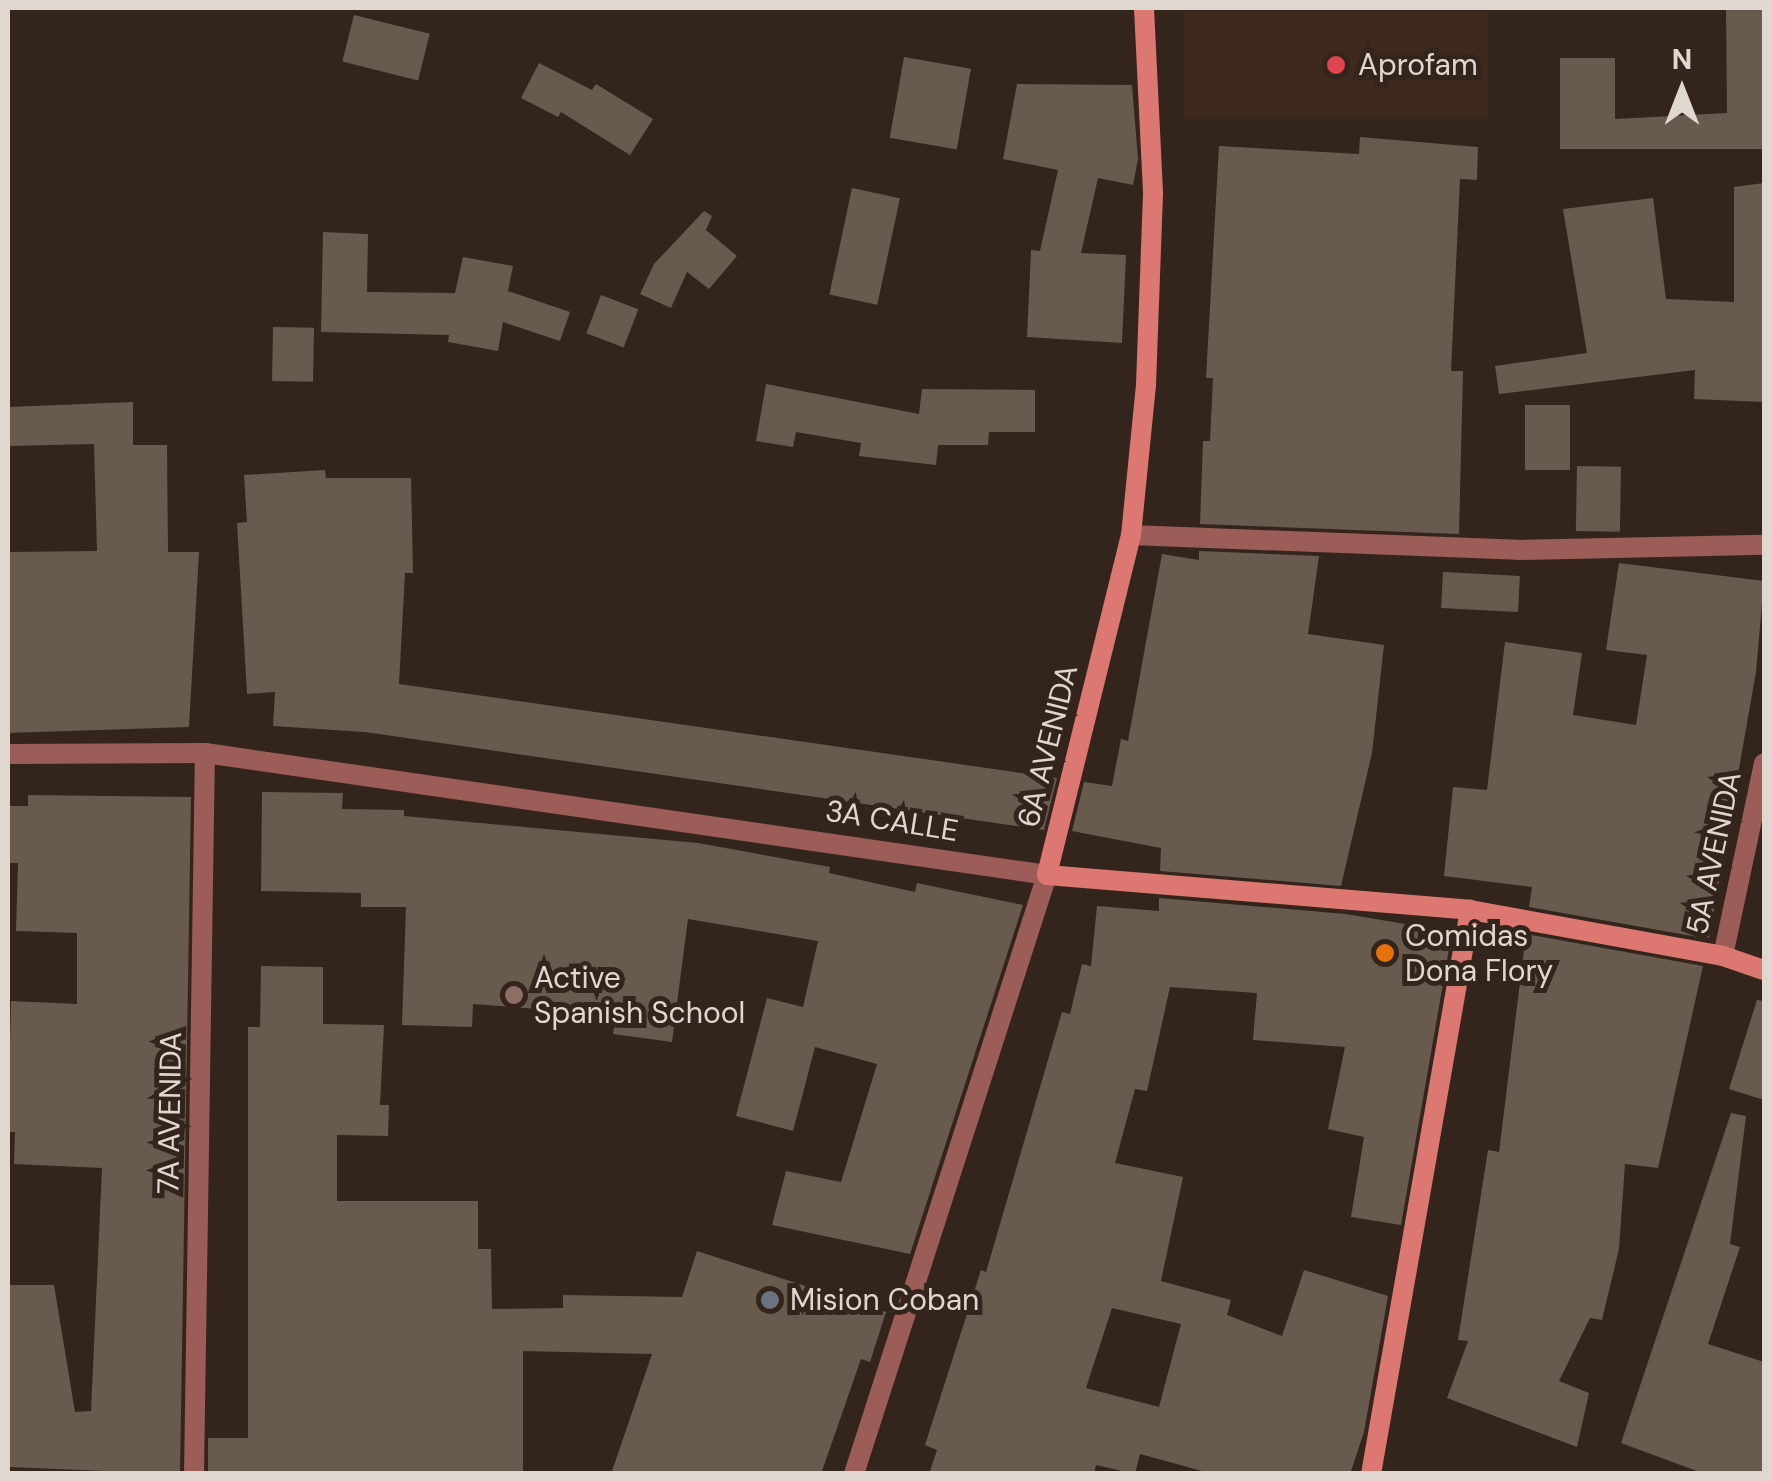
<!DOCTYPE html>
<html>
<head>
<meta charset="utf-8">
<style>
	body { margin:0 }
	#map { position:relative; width:1772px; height:1481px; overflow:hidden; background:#34251c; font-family:"DM Sans",sans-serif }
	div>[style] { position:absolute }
	.built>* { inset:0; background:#3e2a1c; transform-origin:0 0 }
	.building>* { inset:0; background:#685a4d; transform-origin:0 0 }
	.street>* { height:20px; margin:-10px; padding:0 10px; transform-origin:10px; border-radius:10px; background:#9c5c58 }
	.secondary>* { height:20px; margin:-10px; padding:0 10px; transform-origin:10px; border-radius:10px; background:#dc7771 }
	.dots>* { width:28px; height:28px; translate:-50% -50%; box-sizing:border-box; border:5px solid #34251c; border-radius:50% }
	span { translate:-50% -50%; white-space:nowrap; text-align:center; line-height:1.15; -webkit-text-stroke:10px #34251c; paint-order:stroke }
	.poi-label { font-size:30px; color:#e1d7d1 }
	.left { translate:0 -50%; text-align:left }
	.street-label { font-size:30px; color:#e1d7d1 }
	.frame { position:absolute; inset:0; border:10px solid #e1d7d1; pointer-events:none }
	.north { position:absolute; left:1632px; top:40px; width:100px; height:100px; -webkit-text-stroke:8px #34251c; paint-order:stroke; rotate:0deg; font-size:28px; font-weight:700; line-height:40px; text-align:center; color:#e1d7d1 }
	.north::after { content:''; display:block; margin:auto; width:35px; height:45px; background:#e1d7d1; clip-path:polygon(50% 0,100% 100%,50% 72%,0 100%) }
</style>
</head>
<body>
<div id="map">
	<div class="built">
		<i style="left:1184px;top:12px;width:304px;height:106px"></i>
	</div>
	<div class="building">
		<i style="clip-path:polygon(1726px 8px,1764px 8px,1764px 149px,1560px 149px,1560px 58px,1615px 58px,1615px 119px,1727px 113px)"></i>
		<i style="left:354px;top:15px;width:78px;height:48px;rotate:14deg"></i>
		<i style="left:904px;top:57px;width:68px;height:82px;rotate:10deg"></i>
		<i style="clip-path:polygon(539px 63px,592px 90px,596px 84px,653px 119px,630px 155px,561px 112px,558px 117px,521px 98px)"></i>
		<i style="clip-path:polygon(1017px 84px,1132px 85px,1138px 159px,1133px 185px,1098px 178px,1081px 253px,1126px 255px,1122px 343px,1027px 337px,1031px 250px,1040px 251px,1058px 170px,1003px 159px)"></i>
		<i style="clip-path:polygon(1360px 137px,1478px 147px,1477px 180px,1460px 179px,1451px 371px,1463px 371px,1459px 534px,1200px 524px,1203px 441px,1210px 441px,1213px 378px,1206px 378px,1219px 146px,1359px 154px)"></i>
		<i style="clip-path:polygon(1764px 183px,1764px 402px,1694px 399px,1695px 370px,1499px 394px,1495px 366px,1587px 353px,1563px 209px,1653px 198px,1666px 299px,1734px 302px,1734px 187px)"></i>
		<i style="left:852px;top:188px;width:49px;height:109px;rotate:12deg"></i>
		<i style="clip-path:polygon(704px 211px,712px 216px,706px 230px,737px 256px,709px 289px,687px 272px,671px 308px,640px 294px,654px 264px)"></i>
		<i style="clip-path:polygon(323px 232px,368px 234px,367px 292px,455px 293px,463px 257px,513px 266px,508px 291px,570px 312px,560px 341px,503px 322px,498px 351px,448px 342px,449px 335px,321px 332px)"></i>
		<i style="left:601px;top:295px;width:40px;height:41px;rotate:21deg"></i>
		<i style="left:273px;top:327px;width:41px;height:54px;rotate:1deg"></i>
		<i style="clip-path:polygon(766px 384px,919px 414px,922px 389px,1035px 390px,1035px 432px,989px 432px,988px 445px,938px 445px,936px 465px,859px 456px,861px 443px,796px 432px,793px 447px,756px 441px)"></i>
		<i style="clip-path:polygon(133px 402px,133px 445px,167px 445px,168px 552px,199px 552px,189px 727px,8px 733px,8px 552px,97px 551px,94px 444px,8px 446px,8px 407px)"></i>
		<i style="left:1525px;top:405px;width:45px;height:65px"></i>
		<i style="left:1577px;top:466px;width:44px;height:65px;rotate:1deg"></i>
		<i style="clip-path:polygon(325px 470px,326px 478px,411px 478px,413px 573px,405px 573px,399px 684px,1057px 778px,1044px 830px,365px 732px,273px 726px,275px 692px,247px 694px,237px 523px,247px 522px,244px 475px)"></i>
		<i style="clip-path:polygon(1199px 551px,1319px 556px,1308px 634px,1384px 645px,1372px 753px,1341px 886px,1160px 871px,1161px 848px,1072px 831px,1084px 782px,1112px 786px,1121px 739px,1128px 741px,1162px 554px,1199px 560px)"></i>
		<i style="clip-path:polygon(1619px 563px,1764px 581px,1756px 672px,1709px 939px,1529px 907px,1532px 887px,1444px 876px,1453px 787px,1487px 790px,1505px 642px,1582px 653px,1573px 715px,1636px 725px,1647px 655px,1606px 650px)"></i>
		<i style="left:1443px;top:572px;width:77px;height:36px;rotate:3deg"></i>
		<i style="clip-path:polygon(262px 792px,343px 793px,342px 809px,404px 810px,404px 816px,698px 843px,830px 867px,829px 873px,915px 892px,917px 883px,1023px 905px,910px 1254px,772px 1225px,786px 1171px,841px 1182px,877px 1064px,815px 1047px,793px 1131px,736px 1116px,767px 998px,803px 1007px,818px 941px,688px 919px,672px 1042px,613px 1034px,616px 1015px,473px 1004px,472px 1027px,402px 1025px,406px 907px,361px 907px,361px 893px,261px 891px)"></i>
		<i style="clip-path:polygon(28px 795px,191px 797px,180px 1474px,8px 1467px,8px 1285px,54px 1285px,75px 1412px,91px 1411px,102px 1168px,14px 1164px,15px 1132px,8px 1132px,11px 1001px,77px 1004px,77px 933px,16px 931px,18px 863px,8px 863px,8px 806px,28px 806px)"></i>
		<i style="clip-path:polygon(evenodd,1159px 898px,1346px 914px,1452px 932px,1401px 1225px,1351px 1217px,1364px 1137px,1328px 1129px,1345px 1047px,1253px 1040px,1257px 993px,1170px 987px,1147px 1091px,1135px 1089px,1115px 1163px,1183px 1177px,1161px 1281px,1231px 1300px,1227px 1315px,1282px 1336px,1304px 1270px,1388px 1296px,1364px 1432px,1350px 1474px,1213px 1474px,1140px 1454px,1135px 1474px,1096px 1465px,1094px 1474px,929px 1474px,937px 1450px,925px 1445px,981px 1270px,986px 1272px,1062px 1012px,1070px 1014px,1082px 964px,1091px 966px,1097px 906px,1159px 911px,1159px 898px,1112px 1308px,1181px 1324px,1159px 1407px,1086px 1388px,1112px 1308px)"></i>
		<i style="clip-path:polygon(1526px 934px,1703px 966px,1658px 1168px,1625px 1164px,1619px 1249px,1602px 1320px,1590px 1318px,1559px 1381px,1589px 1393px,1577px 1447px,1447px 1398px,1468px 1341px,1458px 1340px,1488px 1150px,1499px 1152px)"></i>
		<i style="clip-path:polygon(261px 966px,323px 967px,323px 1024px,384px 1025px,380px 1105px,389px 1105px,388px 1136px,337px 1135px,337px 1201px,478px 1201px,478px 1249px,491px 1249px,492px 1309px,563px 1308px,563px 1295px,682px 1297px,697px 1251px,886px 1312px,870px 1362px,861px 1359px,821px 1474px,611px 1474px,652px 1354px,523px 1351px,523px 1474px,208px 1474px,208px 1438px,248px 1438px,248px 1027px,260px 1027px)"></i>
		<i style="clip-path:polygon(1757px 1000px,1764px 1001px,1764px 1100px,1729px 1089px)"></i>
		<i style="clip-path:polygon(1731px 1113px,1746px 1116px,1730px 1244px,1740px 1247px,1708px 1344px,1764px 1362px,1764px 1474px,1705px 1474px,1621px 1443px)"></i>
	</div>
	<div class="street">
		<i style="left:1131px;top:535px;width:387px;rotate:2.2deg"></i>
		<i style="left:1518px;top:550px;width:246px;rotate:-1.2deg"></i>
		<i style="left:8px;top:754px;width:197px;rotate:-0.3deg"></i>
		<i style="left:205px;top:753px;width:851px;rotate:8.24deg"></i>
		<i style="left:1047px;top:875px;width:629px;rotate:107.86deg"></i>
		<i style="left:1723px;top:956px;width:197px;rotate:-78deg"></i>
		<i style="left:194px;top:1474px;width:721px;rotate:-89.13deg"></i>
	</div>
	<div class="secondary">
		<i style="left:1144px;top:8px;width:186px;rotate:87.2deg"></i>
		<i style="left:1153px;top:194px;width:191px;rotate:92.1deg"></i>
		<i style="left:1146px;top:385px;width:151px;rotate:95.7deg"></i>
		<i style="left:1131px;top:535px;width:350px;rotate:103.9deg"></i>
		<i style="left:1047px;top:875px;width:424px;rotate:4.7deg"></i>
		<i style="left:1470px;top:910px;width:257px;rotate:10.3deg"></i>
		<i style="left:1723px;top:956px;width:43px;rotate:18.9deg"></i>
		<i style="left:1371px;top:1474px;width:573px;rotate:-80.04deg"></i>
	</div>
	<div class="dots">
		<i style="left:1336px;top:65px;background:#e0444e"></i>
		<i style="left:1385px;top:953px;background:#e8710a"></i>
		<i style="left:514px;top:995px;background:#8d6e63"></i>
		<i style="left:770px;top:1300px;background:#6b7280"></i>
	</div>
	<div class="poi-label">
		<span class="left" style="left:1358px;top:65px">Aprofam</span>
		<span class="left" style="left:1405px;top:953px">Comidas<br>Dona Flory</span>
		<span class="left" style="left:534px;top:995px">Active<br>Spanish School</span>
		<span class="left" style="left:790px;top:1300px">Mision Coban</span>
	</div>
	<div class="street-label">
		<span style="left:1048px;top:746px;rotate:-76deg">6A AVENIDA</span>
		<span style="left:892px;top:821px;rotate:9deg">3A CALLE</span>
		<span style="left:1714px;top:853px;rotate:-78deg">5A AVENIDA</span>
		<span style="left:170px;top:1113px;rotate:-89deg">7A AVENIDA</span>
	</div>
	<div class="frame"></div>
	<div class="north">N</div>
</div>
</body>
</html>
